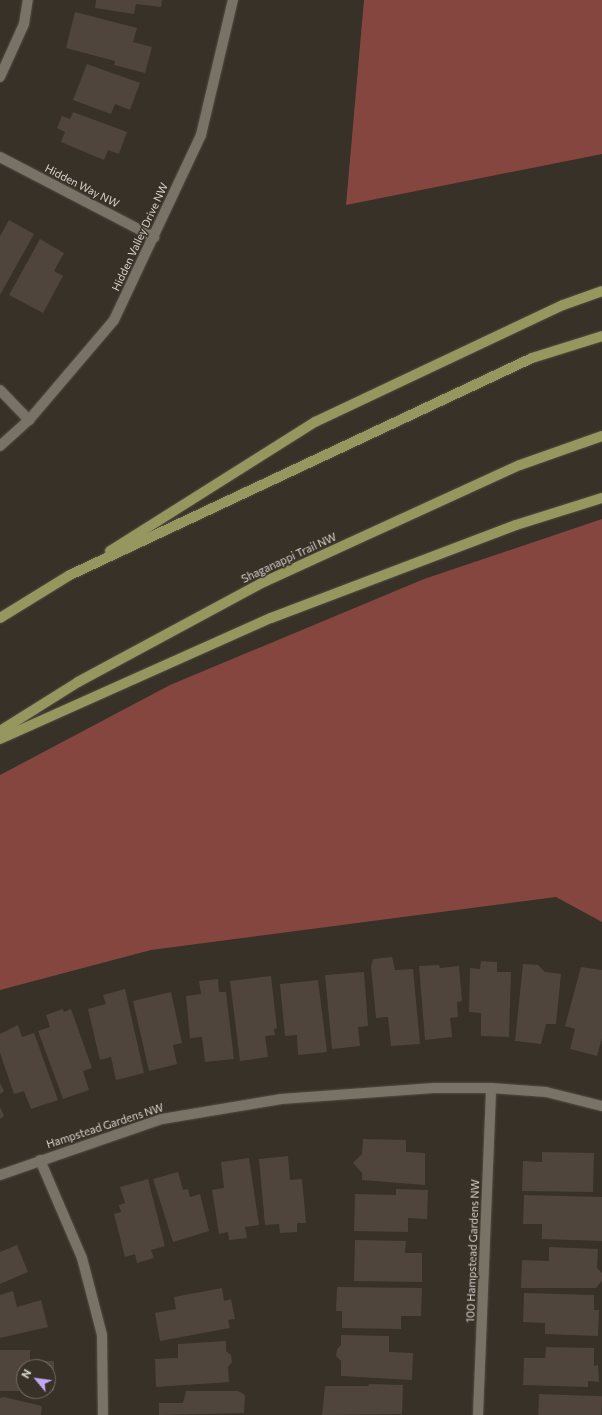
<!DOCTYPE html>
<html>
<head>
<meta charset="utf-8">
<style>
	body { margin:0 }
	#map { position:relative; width:602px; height:1415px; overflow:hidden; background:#373127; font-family:Commissioner,sans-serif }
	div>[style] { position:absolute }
	.green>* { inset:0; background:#84463f }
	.building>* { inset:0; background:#50453d; transform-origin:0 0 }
	.roads { filter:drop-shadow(0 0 1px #524d44) drop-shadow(0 0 1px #524d44) }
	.service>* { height:10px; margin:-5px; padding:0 5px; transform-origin:5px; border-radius:5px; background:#797367 }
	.minor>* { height:10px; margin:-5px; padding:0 5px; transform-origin:5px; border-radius:5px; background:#797367 }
	.tertiary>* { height:10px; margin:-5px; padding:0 5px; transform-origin:5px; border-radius:5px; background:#797367 }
	.primary>* { height:10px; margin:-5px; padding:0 5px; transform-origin:5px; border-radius:5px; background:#95975f }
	span { translate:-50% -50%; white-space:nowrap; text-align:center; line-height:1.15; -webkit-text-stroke:3px #373127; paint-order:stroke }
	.street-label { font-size:11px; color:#d6d2cc }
	.north { position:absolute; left:16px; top:1359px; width:40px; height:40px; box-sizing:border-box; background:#373127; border:1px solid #777169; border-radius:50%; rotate:299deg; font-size:11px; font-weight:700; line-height:16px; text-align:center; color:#d6d2cc }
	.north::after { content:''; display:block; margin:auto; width:14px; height:18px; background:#c2a8f2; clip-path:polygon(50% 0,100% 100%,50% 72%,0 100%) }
</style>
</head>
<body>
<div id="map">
	<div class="green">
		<i style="clip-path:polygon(364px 0,602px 0,602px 154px,346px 205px)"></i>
		<i style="clip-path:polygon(602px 519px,602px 922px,556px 897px,151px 950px,0 990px,0 775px,170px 685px,424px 579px)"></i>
	</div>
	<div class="building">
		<i style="clip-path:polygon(96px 0,162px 0,161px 7px,136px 4px,134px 14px,95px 8px)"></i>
		<i style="clip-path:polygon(75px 12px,137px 28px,133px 42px,152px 47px,145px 73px,114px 65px,115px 61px,66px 48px)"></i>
		<i style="clip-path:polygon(87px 64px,140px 83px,130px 110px,115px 104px,111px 114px,73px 100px)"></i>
		<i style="clip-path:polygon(73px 112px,127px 132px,119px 154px,108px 150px,104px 160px,61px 142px,65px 132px,57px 128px,62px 116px,70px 119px)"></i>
		<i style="clip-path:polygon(9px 220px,34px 234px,0 295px,0 236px)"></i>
		<i style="clip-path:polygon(40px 239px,64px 253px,54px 271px,63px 276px,43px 313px,9px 295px)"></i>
		<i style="clip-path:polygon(392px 957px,395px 970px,413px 969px,420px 1044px,391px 1046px,388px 1017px,376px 1018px,371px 967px,373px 959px)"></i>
		<i style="clip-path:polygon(481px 961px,497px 962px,497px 972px,511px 972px,509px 1037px,481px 1036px,481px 1013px,469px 1012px,470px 968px,480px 969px)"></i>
		<i style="clip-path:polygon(523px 964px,538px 965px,545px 972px,561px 974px,556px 1024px,546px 1024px,541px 1044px,515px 1041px)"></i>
		<i style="clip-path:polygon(439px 965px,440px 968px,459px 966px,462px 1001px,457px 1002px,458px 1017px,450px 1018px,452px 1037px,425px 1040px,419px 966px)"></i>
		<i style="clip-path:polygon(581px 967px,602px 970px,602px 1038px,597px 1056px,570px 1049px,575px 1029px,565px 1026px)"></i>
		<i style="clip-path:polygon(364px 972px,368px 1026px,358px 1027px,360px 1046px,332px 1049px,325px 975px)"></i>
		<i style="clip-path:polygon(271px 976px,277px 1028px,274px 1029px,275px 1035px,265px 1036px,268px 1057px,240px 1061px,230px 981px)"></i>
		<i style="clip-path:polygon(218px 979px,219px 992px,226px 992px,234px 1059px,205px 1062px,202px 1037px,190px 1038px,186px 996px,201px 994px,199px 981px)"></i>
		<i style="clip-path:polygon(318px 980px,327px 1052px,298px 1055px,297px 1035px,285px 1036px,280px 984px)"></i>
		<i style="clip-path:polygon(125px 989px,144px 1073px,116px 1080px,111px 1057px,100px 1060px,88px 1009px,106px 1004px,103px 995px)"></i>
		<i style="clip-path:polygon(171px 992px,182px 1043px,173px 1045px,177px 1064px,149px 1071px,133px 1001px)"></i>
		<i style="clip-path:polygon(63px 1009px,64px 1012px,71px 1009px,92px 1068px,83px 1071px,89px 1090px,63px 1099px,38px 1031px,50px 1027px,46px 1015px)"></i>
		<i style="clip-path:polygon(18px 1025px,22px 1037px,34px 1033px,58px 1100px,31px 1109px,24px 1091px,14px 1094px,0 1053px,0 1034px)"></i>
		<i style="clip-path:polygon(0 1083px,4px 1091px,0 1094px)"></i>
		<i style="clip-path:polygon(0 1107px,4px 1116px,0 1119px)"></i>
		<i style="clip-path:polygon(363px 1139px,406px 1140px,406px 1152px,425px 1153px,425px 1185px,362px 1180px,362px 1173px,353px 1163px,362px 1154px)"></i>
		<i style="clip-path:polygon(542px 1152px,594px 1153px,593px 1192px,522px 1191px,523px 1161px,542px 1162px)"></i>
		<i style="clip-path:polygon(288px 1156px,290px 1180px,302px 1179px,306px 1223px,297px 1223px,297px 1232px,280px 1233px,279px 1224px,265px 1225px,259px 1159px)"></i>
		<i style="clip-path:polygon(249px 1158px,259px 1225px,245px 1227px,247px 1238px,229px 1240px,228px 1232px,219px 1234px,212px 1190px,224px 1188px,221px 1162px)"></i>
		<i style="clip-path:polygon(178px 1172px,183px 1190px,188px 1189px,190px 1197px,200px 1194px,209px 1231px,173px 1242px,153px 1179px)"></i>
		<i style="clip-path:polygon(148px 1179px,165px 1246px,151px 1250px,154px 1258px,137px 1263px,135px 1254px,125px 1257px,114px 1214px,121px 1212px,119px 1205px,125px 1203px,120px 1187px)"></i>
		<i style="clip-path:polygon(396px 1189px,428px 1190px,427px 1219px,408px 1218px,408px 1232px,354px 1231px,355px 1194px,396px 1195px)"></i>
		<i style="clip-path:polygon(524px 1195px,602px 1197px,602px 1241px,542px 1239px,542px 1224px,523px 1224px)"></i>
		<i style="clip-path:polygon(355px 1240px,406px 1241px,405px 1253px,422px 1253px,422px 1282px,354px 1281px)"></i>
		<i style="clip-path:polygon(17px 1245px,28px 1272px,0 1284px,0 1252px)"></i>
		<i style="clip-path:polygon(549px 1247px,598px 1249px,597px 1268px,602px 1273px,602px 1281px,596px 1288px,521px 1288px,522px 1260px,549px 1261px)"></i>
		<i style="clip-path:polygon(337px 1287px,422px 1288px,421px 1316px,401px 1316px,401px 1329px,342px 1328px,342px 1311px,336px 1311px)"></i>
		<i style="clip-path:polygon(222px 1288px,224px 1301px,231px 1299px,235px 1319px,228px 1320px,230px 1328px,160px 1341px,155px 1313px,176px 1309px,174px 1297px)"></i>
		<i style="clip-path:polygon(13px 1291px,17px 1307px,41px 1300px,48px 1327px,0 1338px,0 1295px)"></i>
		<i style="clip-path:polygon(524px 1293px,594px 1295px,594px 1310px,599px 1310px,598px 1336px,545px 1334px,545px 1323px,523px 1322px)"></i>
		<i style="clip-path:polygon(341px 1335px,389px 1336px,389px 1352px,413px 1353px,412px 1380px,341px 1376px,341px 1361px,336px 1356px,337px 1349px,341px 1345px)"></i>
		<i style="clip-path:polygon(226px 1341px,226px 1351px,231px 1355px,232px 1362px,228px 1367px,229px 1382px,156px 1387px,155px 1359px,178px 1358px,178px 1344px)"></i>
		<i style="clip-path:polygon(546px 1347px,594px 1348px,594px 1366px,598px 1365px,599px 1382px,588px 1381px,588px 1387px,523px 1385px,524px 1358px,545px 1358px)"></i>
		<i style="clip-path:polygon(0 1350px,30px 1350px,30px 1361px,54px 1361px,54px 1391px,48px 1391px,48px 1367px,24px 1367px,24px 1391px,0 1391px)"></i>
		<i style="clip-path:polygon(369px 1384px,403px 1385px,402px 1414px,322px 1415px,325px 1386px,368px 1386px)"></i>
		<i style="clip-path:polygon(186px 1391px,238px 1391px,245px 1395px,244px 1413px,159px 1415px,159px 1403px,183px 1403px)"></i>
		<i style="left:539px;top:1394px;width:63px;height:21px;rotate:2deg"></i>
		<i style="clip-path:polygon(4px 1397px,42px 1406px,41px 1415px,0 1415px,0 1398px)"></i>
	</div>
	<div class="roads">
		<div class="service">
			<i style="left:0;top:77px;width:58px;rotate:-65.6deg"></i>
			<i style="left:24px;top:24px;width:24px;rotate:-81deg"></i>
			<i style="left:0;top:390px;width:42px;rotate:46deg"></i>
		</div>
		<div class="minor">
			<i style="left:0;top:157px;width:174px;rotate:27.5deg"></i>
			<i style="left:40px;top:1160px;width:107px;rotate:66.8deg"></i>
			<i style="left:82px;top:1258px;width:80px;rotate:75.4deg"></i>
			<i style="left:102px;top:1335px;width:80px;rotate:89.3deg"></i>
			<i style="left:0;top:1175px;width:171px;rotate:-19.1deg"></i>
			<i style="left:162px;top:1119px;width:121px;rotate:-9.5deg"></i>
			<i style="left:281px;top:1099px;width:153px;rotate:-4.1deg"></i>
			<i style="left:434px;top:1088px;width:57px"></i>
			<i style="left:491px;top:1088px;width:55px;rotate:4.2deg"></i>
			<i style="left:546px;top:1092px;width:58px;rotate:14deg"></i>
			<i style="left:478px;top:1415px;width:327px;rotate:-87.7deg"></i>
		</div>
		<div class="tertiary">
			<i style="left:0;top:446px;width:39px;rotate:-42deg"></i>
			<i style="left:29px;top:420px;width:131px;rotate:-49.6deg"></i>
			<i style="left:114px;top:320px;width:204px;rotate:-64.8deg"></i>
			<i style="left:201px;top:135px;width:139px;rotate:-76.7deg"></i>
		</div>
		<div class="primary">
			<i style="left:110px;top:551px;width:242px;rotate:-32.2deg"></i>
			<i style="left:315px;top:422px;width:274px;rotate:-25.3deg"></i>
			<i style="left:563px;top:305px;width:41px;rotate:-19.7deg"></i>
			<i style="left:0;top:618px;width:82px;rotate:-31.6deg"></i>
			<i style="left:70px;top:575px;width:510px;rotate:-25.16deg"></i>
			<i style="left:532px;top:358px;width:73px;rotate:-17.4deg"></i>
			<i style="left:0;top:731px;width:92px;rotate:-32.1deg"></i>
			<i style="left:78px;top:682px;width:211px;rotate:-28.3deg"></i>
			<i style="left:264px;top:582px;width:281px;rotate:-24.6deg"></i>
			<i style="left:520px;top:465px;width:87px;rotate:-19.5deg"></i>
			<i style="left:0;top:739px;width:297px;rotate:-24.1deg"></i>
			<i style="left:271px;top:618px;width:262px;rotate:-20.8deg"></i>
			<i style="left:516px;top:525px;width:90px;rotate:-17.4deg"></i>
		</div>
	</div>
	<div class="street-label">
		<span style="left:82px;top:186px;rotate:27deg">Hidden Way NW</span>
		<span style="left:140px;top:237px;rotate:-65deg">Hidden Valley Drive NW</span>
		<span style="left:289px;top:558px;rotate:-25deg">Shaganappi Trail NW</span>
		<span style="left:105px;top:1126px;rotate:-18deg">Hampstead Gardens NW</span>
		<span style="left:473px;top:1251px;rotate:-88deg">100 Hampstead Gardens NW</span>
	</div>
	<div class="north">N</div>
</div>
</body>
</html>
